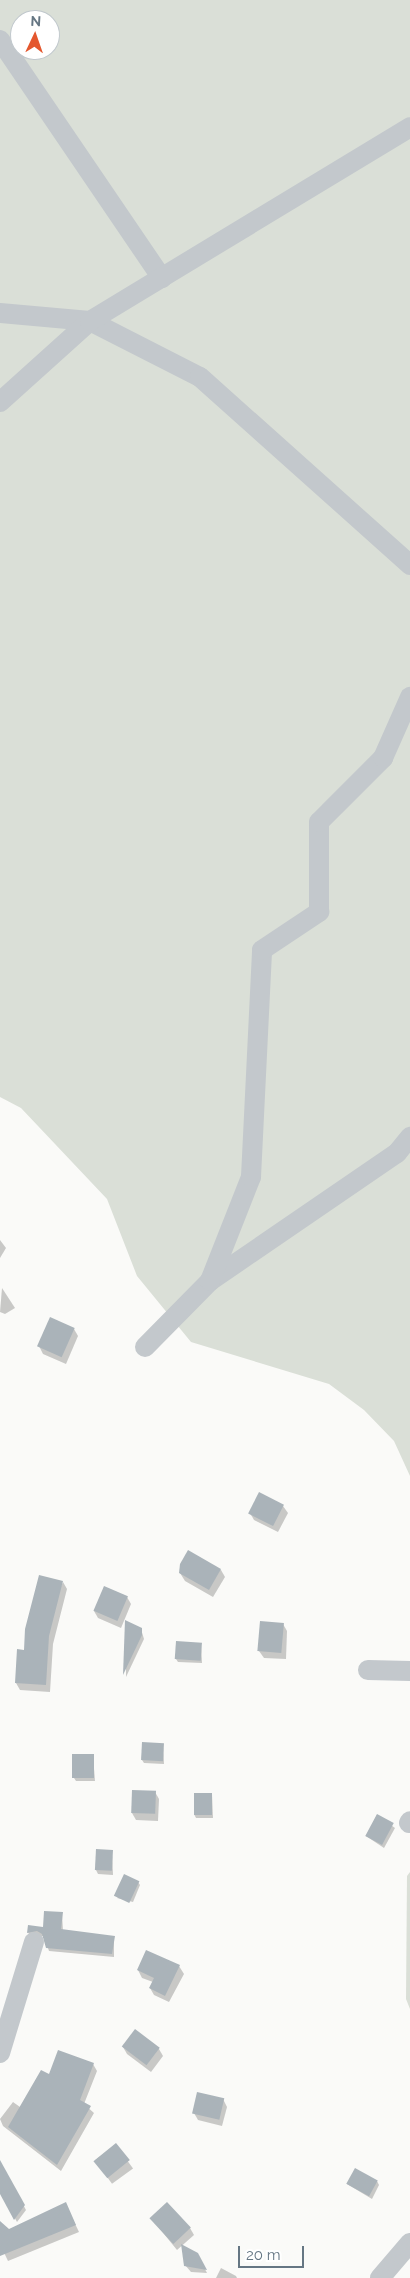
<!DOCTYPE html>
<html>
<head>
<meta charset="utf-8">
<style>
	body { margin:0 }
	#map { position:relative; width:410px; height:2278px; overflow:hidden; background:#fafaf8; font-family:Raleway,sans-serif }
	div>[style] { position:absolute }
	.green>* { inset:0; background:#dadfd7 }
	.shadow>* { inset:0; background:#0003; transform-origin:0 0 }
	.building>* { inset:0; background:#aab3b9; transform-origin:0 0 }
	.street>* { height:20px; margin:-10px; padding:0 10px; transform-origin:10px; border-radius:10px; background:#c3c8cc }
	span { translate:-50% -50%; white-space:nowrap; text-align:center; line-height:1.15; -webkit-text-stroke:5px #fff; paint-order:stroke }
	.north { position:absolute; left:10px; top:10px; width:50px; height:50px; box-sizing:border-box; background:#fff; border:1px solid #c1c8cd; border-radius:50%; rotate:3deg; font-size:14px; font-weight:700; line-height:20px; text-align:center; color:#657683 }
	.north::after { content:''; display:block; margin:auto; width:18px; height:22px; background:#e4572e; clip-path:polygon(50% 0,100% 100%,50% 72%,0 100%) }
	.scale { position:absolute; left:238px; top:2246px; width:66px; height:22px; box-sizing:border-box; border:2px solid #657683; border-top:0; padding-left:6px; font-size:15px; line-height:18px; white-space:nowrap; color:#657683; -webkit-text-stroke:4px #fff; paint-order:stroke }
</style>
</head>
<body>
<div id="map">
	<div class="green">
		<i style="clip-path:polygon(evenodd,0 0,410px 0,410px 1476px,394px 1441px,364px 1410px,329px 1384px,191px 1342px,137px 1276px,107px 1199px,21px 1108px,0 1097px,0 0,20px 20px,50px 20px,50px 50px,20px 50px,20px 20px)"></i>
		<i style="clip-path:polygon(410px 1872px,410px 2009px,406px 1999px,407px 1876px)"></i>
	</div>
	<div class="shadow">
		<i style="clip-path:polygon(0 1240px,6px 1248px,0 1258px)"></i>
		<i style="clip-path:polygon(2px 1288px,15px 1308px,5px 1314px,0 1312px)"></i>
		<i style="clip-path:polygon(74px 1329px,78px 1336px,66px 1364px,43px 1354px,39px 1346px)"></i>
		<i style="clip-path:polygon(283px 1506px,288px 1513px,278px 1532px,254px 1520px,250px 1513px)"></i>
		<i style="clip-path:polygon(221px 1570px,225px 1577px,213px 1597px,185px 1581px,180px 1573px)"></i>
		<i style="clip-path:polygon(63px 1582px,67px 1589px,53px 1644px,50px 1692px,20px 1690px,16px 1683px)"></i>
		<i style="clip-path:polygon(127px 1597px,131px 1604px,121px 1628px,98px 1618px,94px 1611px)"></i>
		<i style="clip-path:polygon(126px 1622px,141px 1629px,144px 1639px,126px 1677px)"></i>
		<i style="clip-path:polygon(283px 1624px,287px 1631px,286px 1659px,264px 1658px,259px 1651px)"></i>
		<i style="clip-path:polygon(201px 1644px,202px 1663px,178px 1662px,176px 1659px)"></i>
		<i style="clip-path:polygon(163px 1744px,164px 1764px,144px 1763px,142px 1760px)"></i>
		<i style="clip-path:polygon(93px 1755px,95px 1781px,76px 1781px,74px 1778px)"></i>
		<i style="clip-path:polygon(155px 1792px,159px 1799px,158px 1821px,136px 1820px,132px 1813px)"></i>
		<i style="clip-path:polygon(212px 1794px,213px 1818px,196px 1818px,194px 1814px)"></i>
		<i style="clip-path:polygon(377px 1815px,395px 1828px,384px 1848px,366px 1836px)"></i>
		<i style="clip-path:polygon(112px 1851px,113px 1875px,98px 1874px,96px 1870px)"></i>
		<i style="clip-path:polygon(138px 1882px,140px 1885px,133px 1902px,117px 1898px)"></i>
		<i style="clip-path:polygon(62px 1914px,63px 1931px,114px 1938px,114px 1957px,49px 1951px,44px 1936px,30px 1936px,28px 1932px,44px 1928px)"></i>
		<i style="clip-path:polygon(147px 1952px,179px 1966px,184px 1974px,169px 2002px,154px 1995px,150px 1988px,153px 1982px,142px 1978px,138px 1970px)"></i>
		<i style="clip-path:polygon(123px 2047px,159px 2049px,163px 2056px,151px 2072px,127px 2054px)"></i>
		<i style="clip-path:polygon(93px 2064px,97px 2071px,84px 2104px,94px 2113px,61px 2171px,3px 2126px,0 2119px,13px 2102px,20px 2107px,50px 2076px)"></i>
		<i style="clip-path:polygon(223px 2099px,227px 2107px,222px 2126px,198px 2120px,194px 2113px)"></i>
		<i style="left:116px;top:2145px;width:29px;height:26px;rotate:54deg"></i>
		<i style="clip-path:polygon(10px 2180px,26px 2210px,17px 2222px,0 2192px,0 2185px)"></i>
		<i style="clip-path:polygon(377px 2181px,379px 2185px,372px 2199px,347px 2184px)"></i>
		<i style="clip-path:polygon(69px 2211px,79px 2232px,8px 2261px,0 2244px,0 2234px)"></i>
		<i style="clip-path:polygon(151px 2218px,190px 2228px,194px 2235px,177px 2250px)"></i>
		<i style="clip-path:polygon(182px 2246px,197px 2254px,207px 2273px,191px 2272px,185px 2265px)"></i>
		<i style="clip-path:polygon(221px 2268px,236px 2276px,237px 2278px,216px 2278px)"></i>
	</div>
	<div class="building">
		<i style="left:50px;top:1317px;width:27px;height:32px;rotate:24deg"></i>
		<i style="left:259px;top:1492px;width:28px;height:24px;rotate:27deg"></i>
		<i style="clip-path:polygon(188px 1550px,221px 1569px,209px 1590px,179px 1573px,180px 1564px)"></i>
		<i style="clip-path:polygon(39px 1575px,63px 1581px,49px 1636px,46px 1685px,15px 1683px,17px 1649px,24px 1650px,25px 1629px)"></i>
		<i style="left:104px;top:1586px;width:26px;height:27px;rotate:23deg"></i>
		<i style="clip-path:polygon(125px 1620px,142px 1628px,142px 1635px,123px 1675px)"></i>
		<i style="left:260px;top:1621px;width:24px;height:30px;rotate:5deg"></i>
		<i style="left:176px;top:1641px;width:26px;height:18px;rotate:4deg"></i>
		<i style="left:142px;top:1742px;width:22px;height:18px;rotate:3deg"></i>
		<i style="left:72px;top:1754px;width:22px;height:24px"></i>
		<i style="left:132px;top:1790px;width:24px;height:23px;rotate:2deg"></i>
		<i style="left:194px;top:1793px;width:18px;height:22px"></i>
		<i style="left:377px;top:1814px;width:19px;height:25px;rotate:28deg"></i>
		<i style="left:96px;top:1849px;width:17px;height:21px;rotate:3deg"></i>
		<i style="left:124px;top:1874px;width:17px;height:24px;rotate:25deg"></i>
		<i style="clip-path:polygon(44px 1911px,63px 1912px,61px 1929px,115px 1936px,112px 1954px,46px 1948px,42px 1934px,37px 1931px,27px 1933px,28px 1925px,43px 1927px)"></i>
		<i style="clip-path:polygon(146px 1950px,180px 1965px,165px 1996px,149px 1988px,154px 1978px,137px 1970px)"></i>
		<i style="left:135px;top:2029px;width:31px;height:22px;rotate:37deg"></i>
		<i style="clip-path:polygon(58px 2050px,94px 2063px,80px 2100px,91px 2106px,57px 2165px,8px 2127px,41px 2070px,49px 2074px)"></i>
		<i style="left:197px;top:2092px;width:28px;height:22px;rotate:13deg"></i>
		<i style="left:116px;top:2143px;width:22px;height:29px;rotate:51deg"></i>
		<i style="clip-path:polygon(0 2160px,25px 2205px,14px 2220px,0 2194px)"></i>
		<i style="left:355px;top:2168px;width:26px;height:18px;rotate:29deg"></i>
		<i style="clip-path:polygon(66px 2202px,76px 2225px,0 2256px,0 2221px,9px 2229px)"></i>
		<i style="left:167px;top:2202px;width:35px;height:24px;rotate:47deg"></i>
		<i style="clip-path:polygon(181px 2244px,198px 2253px,207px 2270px,184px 2266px)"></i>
	</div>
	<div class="street">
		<i style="left:0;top:40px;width:288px;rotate:55.8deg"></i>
		<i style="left:0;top:313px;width:90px;rotate:5.1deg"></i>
		<i style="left:90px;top:321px;width:123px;rotate:27deg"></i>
		<i style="left:200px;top:377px;width:282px;rotate:41.8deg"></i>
		<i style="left:0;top:402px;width:121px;rotate:-42deg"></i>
		<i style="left:90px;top:321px;width:374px;rotate:-31.2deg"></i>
		<i style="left:210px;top:1281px;width:227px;rotate:-34.4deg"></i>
		<i style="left:397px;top:1153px;width:21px;rotate:-51deg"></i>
		<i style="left:145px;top:1347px;width:93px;rotate:-45.4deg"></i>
		<i style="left:210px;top:1281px;width:112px;rotate:-68.5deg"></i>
		<i style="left:251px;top:1177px;width:227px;rotate:-87.2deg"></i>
		<i style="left:262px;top:950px;width:69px;rotate:-33.7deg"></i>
		<i style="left:319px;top:912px;width:90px;rotate:-90deg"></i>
		<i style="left:319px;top:822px;width:91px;rotate:-45deg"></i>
		<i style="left:383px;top:758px;width:67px;rotate:-66.1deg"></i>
		<i style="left:368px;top:1670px;width:42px;rotate:1.4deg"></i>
		<i style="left:409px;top:1823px;width:2px;rotate:-63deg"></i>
		<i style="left:0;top:2053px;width:116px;rotate:-73deg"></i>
		<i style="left:380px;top:2278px;width:46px;rotate:-49.4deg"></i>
	</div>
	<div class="north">N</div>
	<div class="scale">20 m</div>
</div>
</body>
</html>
